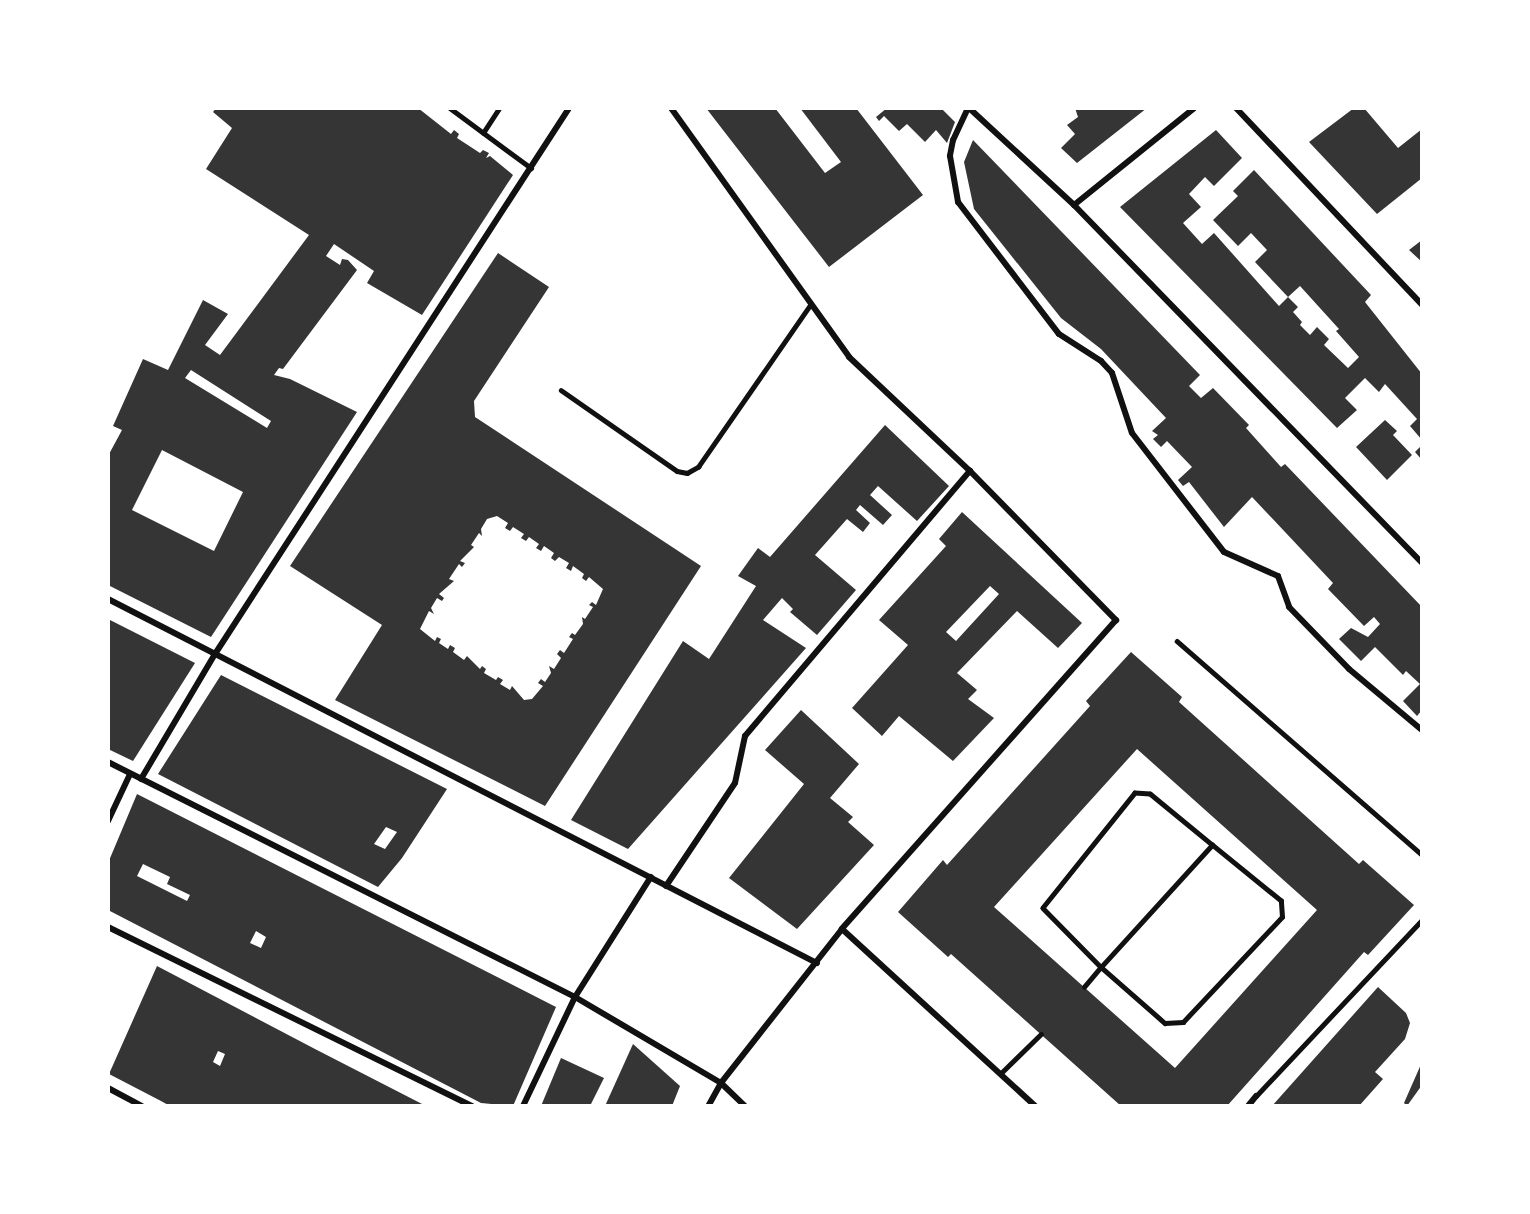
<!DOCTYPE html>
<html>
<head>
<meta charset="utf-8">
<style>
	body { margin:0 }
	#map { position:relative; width:1530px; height:1214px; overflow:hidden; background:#fff; font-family:"PT Sans Narrow",sans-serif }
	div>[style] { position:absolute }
	.building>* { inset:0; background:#353535 }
	.service>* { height:4.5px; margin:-2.25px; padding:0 2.25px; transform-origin:2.25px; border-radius:2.25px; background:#111 }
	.minor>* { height:6px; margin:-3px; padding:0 3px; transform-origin:3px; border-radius:3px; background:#111 }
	span { translate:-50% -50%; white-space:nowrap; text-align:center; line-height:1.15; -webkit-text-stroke:4.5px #fff; paint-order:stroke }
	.frame { position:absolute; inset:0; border:110px solid #fff; pointer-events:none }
</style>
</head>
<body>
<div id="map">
	<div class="building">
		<i style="clip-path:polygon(evenodd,216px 108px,418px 108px,451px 134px,454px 130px,459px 134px,457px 138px,480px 153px,483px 150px,489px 153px,486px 158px,490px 156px,513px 175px,422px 315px,367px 283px,374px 271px,334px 244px,326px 256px,340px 265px,342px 259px,348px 260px,357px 270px,283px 369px,279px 368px,274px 375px,290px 379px,357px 412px,211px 637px,108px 585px,108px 456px,122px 430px,113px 426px,143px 359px,168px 370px,203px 300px,228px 314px,205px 345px,220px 355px,309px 235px,206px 169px,232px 128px,213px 112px,216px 108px,191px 370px,271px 421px,267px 428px,185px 378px,191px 370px,216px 108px,162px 450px,243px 492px,214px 551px,132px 510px,162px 450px)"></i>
		<i style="clip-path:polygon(706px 108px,775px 108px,825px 173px,841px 162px,800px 108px,856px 108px,923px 195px,829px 267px)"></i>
		<i style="clip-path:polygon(887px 108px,941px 108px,955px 122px,947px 143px,936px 130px,925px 142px,907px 124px,899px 131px,884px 116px,879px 121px,876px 117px)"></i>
		<i style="clip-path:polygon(1075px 108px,1147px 108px,1077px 163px,1061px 148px,1075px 134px,1067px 125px,1078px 117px)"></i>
		<i style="clip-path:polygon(1354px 108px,1364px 108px,1398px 148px,1422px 129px,1422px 178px,1377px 214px,1309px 142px)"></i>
		<i style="clip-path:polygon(1216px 130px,1242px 158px,1214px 186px,1205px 177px,1189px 194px,1201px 207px,1183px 223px,1202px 244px,1214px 233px,1279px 306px,1288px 297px,1298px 307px,1293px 312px,1302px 322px,1300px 325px,1310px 335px,1317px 327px,1329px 339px,1324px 345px,1348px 368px,1359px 357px,1336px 331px,1339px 329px,1300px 286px,1288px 297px,1255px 262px,1267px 250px,1251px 233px,1238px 246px,1213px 220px,1238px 196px,1233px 191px,1254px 170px,1371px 295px,1365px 302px,1422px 374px,1422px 440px,1410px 426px,1417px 419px,1385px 384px,1379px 392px,1365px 378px,1345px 398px,1357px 410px,1337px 428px,1120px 207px)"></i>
		<i style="clip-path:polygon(973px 140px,1200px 375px,1189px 386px,1201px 398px,1213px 388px,1249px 425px,1246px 428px,1281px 467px,1285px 464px,1422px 607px,1422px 710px,1417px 716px,1403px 701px,1420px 684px,1406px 671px,1403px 675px,1375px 647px,1361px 661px,1339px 639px,1351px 628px,1368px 637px,1380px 624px,1374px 617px,1364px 626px,1328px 589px,1333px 583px,1252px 497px,1224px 527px,1189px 482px,1183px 486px,1178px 480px,1192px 467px,1167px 441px,1161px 447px,1153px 439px,1158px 435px,1152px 431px,1166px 418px,1101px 349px,1061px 318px,974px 209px,964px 162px)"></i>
		<i style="clip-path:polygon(1422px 240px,1422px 262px,1409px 250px)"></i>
		<i style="clip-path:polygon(evenodd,498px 253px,549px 287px,474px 401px,475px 417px,701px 566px,545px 806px,335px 700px,382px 625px,290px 566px,498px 253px,497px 516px,508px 523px,505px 528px,510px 531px,513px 527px,524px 534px,521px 538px,526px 541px,529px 537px,539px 544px,536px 548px,541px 551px,544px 546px,554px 553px,551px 558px,555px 561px,559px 557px,569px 563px,566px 568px,571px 571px,573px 566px,584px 574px,582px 578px,586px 581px,589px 577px,603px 589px,596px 605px,592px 602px,589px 605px,593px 607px,585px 619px,582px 617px,583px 624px,575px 635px,572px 633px,569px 637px,573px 639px,564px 653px,560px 650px,557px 654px,561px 658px,554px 669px,549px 666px,551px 673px,545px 682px,541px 679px,538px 683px,543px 686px,532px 699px,524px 700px,512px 686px,510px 690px,500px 684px,503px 680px,498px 677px,496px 680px,484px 673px,486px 669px,482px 666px,480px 669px,467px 656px,464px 660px,453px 652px,455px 648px,450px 645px,448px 649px,439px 643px,441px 639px,437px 637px,435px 641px,420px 629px,429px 611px,434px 614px,431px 608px,437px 598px,442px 601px,444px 598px,439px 594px,454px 581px,449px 579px,459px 564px,462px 567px,465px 563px,460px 561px,474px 547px,471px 545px,479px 533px,482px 536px,481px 529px,487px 519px,497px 516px)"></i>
		<i style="clip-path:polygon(1385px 420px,1397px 431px,1393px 435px,1412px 455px,1387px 480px,1356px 447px)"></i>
		<i style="clip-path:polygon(885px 425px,949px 486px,917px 521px,878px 486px,870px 495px,892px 515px,883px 525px,860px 505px,856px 510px,870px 523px,863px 532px,847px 519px,815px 555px,856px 590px,817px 635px,790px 612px,793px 609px,782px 598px,763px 620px,806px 648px,628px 849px,571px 820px,683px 641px,709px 659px,756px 586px,738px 576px,758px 548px,770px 557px)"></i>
		<i style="clip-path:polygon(1422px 445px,1422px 460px,1415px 452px)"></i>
		<i style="clip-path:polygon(evenodd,962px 512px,1082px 623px,1058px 648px,1017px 611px,957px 673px,977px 690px,968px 699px,994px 718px,953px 761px,899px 716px,882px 736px,852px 708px,908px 645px,879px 620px,946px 546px,939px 539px,962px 512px,990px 586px,999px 594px,956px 641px,946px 632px,990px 586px)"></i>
		<i style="clip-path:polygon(108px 619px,195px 663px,133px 761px,108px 749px)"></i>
		<i style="clip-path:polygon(evenodd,1131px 652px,1182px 697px,1179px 702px,1359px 864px,1363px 860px,1414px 905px,1368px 955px,1364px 952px,1227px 1106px,1121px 1106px,951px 954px,948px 957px,898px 912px,943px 860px,947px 865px,1090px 706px,1086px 701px,1131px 652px,1137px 749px,1317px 910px,1175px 1068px,994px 907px,1137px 749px)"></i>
		<i style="clip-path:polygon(evenodd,221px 675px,447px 789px,402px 858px,378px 887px,158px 774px,221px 675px,386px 827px,397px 832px,385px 849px,374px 844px,386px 827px)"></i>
		<i style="clip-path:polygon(801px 710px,859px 764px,830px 798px,853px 817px,848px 822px,874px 845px,797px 929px,729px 878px,804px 784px,765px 750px)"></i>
		<i style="clip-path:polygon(evenodd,137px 794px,556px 1007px,513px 1106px,481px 1103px,108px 910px,108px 863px,137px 794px,143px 864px,170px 877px,167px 884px,190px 895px,187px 901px,137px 876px,143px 864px,137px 794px,256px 931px,266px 937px,261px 948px,250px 943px,256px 931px)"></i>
		<i style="clip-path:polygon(evenodd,157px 966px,315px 1049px,426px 1106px,170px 1106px,161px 1101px,109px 1074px,157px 966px,218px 1051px,225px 1054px,220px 1066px,213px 1062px,218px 1051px)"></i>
		<i style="clip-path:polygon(1378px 987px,1406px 1013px,1410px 1023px,1405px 1039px,1375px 1072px,1383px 1079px,1359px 1106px,1272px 1106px)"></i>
		<i style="clip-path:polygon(633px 1044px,680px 1086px,672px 1106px,605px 1106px)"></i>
		<i style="clip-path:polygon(561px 1058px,604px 1078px,590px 1106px,541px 1106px)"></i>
		<i style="clip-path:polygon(1422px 1062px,1422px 1085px,1407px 1106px,1404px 1103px)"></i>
	</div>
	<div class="service">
		<i style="left:450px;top:108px;width:101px;rotate:36.5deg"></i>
		<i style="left:483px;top:133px;width:30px;rotate:-57deg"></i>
		<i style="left:561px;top:390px;width:141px;rotate:34.9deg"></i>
		<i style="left:677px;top:471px;width:10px;rotate:11deg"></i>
		<i style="left:687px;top:473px;width:13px;rotate:-29deg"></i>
		<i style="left:698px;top:467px;width:198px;rotate:-55.3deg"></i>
		<i style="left:1177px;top:641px;width:325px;rotate:41.1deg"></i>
		<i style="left:1084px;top:987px;width:26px;rotate:-50deg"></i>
		<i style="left:1101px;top:967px;width:165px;rotate:-47.7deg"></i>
		<i style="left:1212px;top:845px;width:80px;rotate:-140.6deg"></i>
		<i style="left:1150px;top:794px;width:15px;rotate:-176deg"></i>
		<i style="left:1135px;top:793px;width:147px;rotate:128.7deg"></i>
		<i style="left:1043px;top:908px;width:83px;rotate:45.5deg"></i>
		<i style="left:1101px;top:967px;width:85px;rotate:41.2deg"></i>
		<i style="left:1165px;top:1023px;width:18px;rotate:-3deg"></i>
		<i style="left:1183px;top:1022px;width:144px;rotate:-46.7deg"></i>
		<i style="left:1282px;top:917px;width:16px;rotate:-94deg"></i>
		<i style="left:1281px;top:901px;width:89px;rotate:-140.9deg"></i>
		<i style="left:1000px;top:1074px;width:57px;rotate:-44.3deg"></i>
		<i style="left:1256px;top:1096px;width:242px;rotate:-46.7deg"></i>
	</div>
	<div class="minor">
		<i style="left:671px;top:108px;width:306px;rotate:54.4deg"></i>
		<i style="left:849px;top:357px;width:166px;rotate:43.3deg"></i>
		<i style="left:970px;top:471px;width:209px;rotate:45.6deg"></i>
		<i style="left:1116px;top:620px;width:413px;rotate:131.6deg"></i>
		<i style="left:842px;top:929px;width:196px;rotate:128.2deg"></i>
		<i style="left:721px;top:1083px;width:26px;rotate:119deg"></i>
		<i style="left:968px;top:108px;width:35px;rotate:115deg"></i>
		<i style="left:953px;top:140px;width:16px;rotate:101deg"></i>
		<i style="left:950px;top:156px;width:47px;rotate:80.1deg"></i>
		<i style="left:958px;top:202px;width:166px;rotate:52.6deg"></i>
		<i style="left:1059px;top:334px;width:50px;rotate:32.7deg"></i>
		<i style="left:1101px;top:361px;width:16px;rotate:47deg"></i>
		<i style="left:1112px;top:373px;width:63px;rotate:71.6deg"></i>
		<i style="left:1132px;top:433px;width:150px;rotate:52.3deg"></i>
		<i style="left:1224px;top:552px;width:59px;rotate:24deg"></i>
		<i style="left:1278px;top:576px;width:33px;rotate:70deg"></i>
		<i style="left:1289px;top:607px;width:86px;rotate:45.9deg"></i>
		<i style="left:1349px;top:669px;width:95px;rotate:39.9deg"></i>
		<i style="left:969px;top:108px;width:143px;rotate:42.7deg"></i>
		<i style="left:1074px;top:205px;width:499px;rotate:45.8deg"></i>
		<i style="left:1236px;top:108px;width:271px;rotate:46.6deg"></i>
		<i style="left:1074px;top:205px;width:154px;rotate:-38.9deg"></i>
		<i style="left:108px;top:599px;width:797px;rotate:27.18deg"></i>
		<i style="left:108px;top:762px;width:523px;rotate:26.71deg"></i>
		<i style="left:575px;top:997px;width:169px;rotate:30.5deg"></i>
		<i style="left:721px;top:1083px;width:33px;rotate:44deg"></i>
		<i style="left:141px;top:779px;width:145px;rotate:-59.4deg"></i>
		<i style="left:215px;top:654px;width:651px;rotate:-57.04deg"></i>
		<i style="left:108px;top:821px;width:52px;rotate:-64.9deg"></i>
		<i style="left:666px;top:886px;width:124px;rotate:-56.2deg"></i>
		<i style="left:735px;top:783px;width:48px;rotate:-78deg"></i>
		<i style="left:745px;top:736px;width:348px;rotate:-49.7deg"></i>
		<i style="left:108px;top:927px;width:406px;rotate:26.2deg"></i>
		<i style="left:842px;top:929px;width:262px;rotate:42.5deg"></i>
		<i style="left:108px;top:1088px;width:38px;rotate:28deg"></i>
		<i style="left:523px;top:1106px;width:121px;rotate:-64.5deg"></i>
		<i style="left:575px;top:997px;width:142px;rotate:-57.7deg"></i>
		<i style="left:1248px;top:1106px;width:13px;rotate:-51deg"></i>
	</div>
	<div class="frame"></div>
</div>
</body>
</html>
